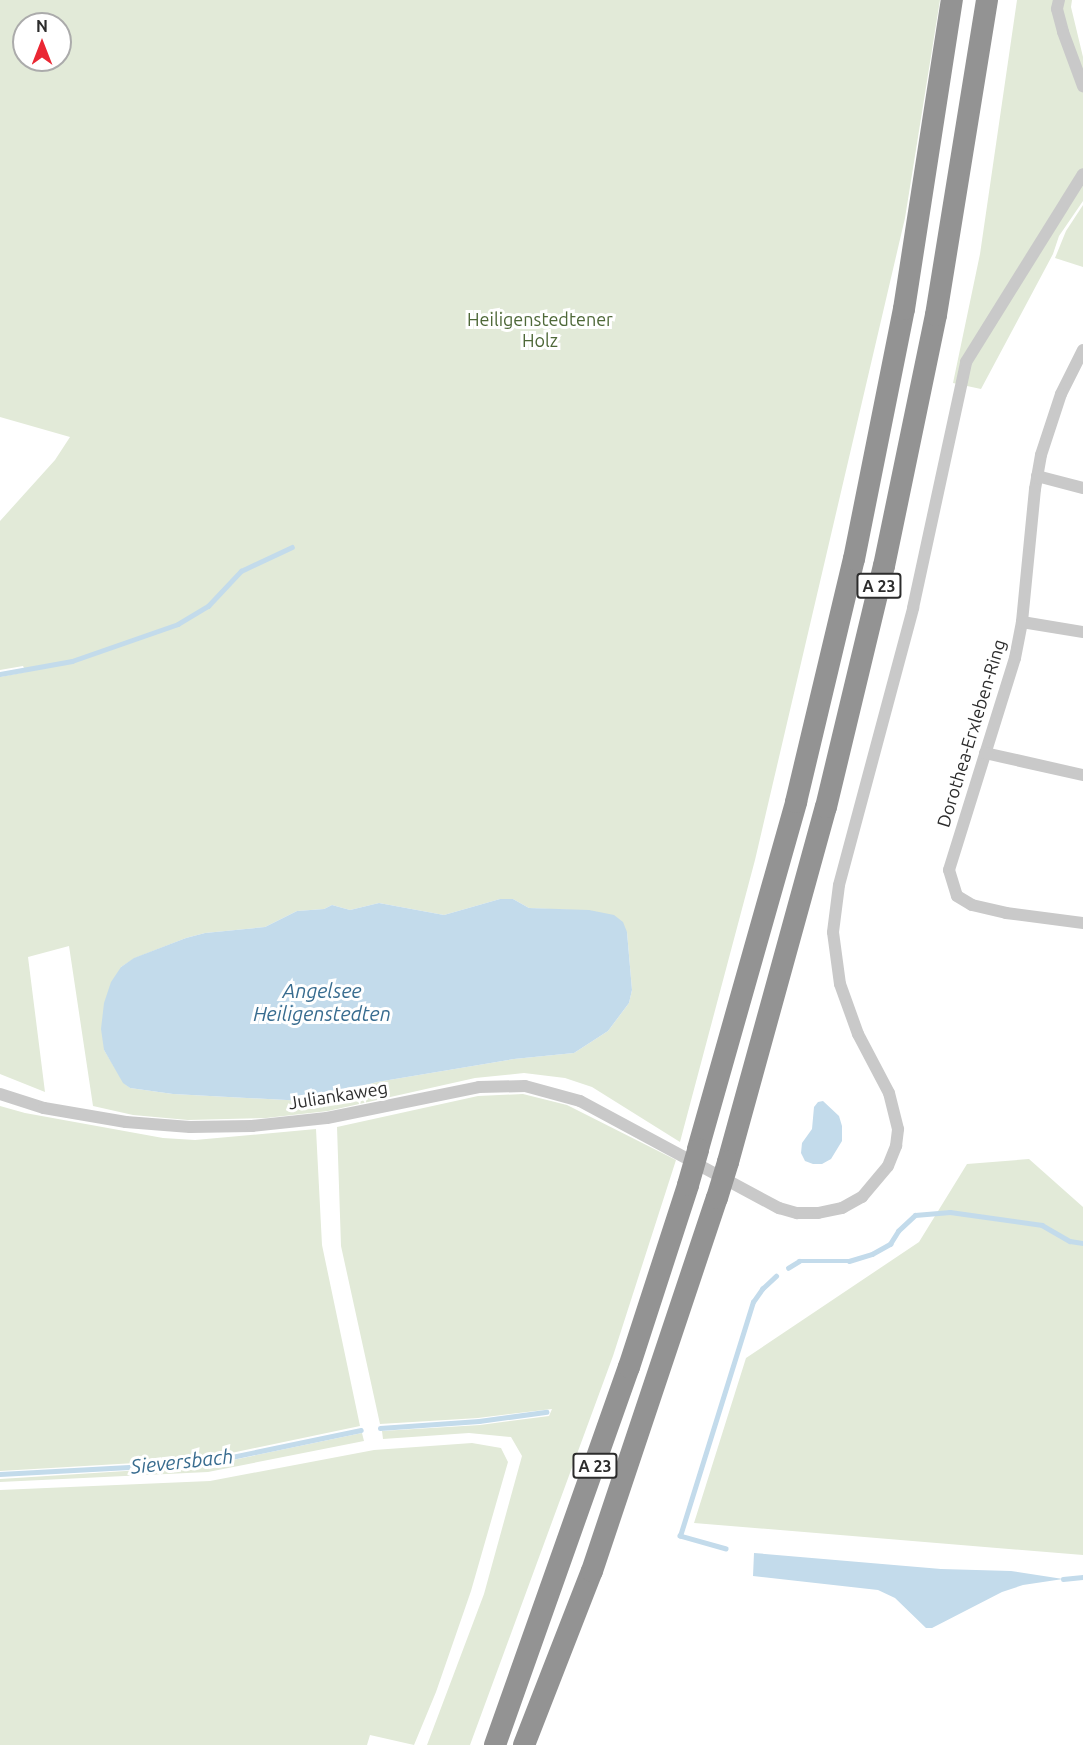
<!DOCTYPE html>
<html>
<head>
<meta charset="utf-8">
<style>
	body { margin:0 }
	#map { position:relative; width:1083px; height:1745px; overflow:hidden; background:#fff; font-family:Ubuntu,sans-serif }
	div>[style] { position:absolute }
	.green>* { inset:0; background:#e2ead8 }
	.water>* { inset:0; background:#c3dbeb }
	.stream>* { height:4.5px; margin:-2.25px; padding:0 2.25px; transform-origin:2.25px; border-radius:2.25px; background:#c3dbeb }
	.minor>* { height:12px; margin:-6px; padding:0 6px; transform-origin:6px; border-radius:6px; background:#c9c9c9 }
	.motorway>* { height:22px; margin:-11px; padding:0 11px; transform-origin:11px; border-radius:11px; background:#939393 }
	.motorway-bridge>* { height:22px; margin:-11px; padding:0 11px; transform-origin:11px; border-radius:11px; background:#939393 }
	span { translate:-50% -50%; white-space:nowrap; text-align:center; line-height:1.15; -webkit-text-stroke:6px #fff; paint-order:stroke }
	.shield-label span { padding:2px 4px; background:#fff; border:2px solid; border-radius:4px; -webkit-text-stroke-width:0 }
	.shield-label { font-size:16px; color:#2c2c2c; font-weight:700 }
	.park-label { font-size:18px; color:#4e6838 }
	.street-label { font-size:18px; color:#2c2c2c }
	.water-label { font-size:20px; color:#386c8f; font-style:italic }
	.north { position:absolute; left:12px; top:12px; width:60px; height:60px; box-sizing:border-box; background:#fff; border:2px solid #ababab; border-radius:50%; rotate:0deg; font-size:16px; font-weight:700; line-height:24px; text-align:center; color:#2c2c2c }
	.north::after { content:''; display:block; margin:auto; width:21px; height:27px; background:#ea2733; clip-path:polygon(50% 0,100% 100%,50% 72%,0 100%) }
</style>
</head>
<body>
<div id="map">
	<div class="green">
		<i style="clip-path:polygon(evenodd,0 0,940px 0,905px 218px,755px 860px,680px 1142px,592px 1087px,565px 1078px,524px 1073px,475px 1078px,328px 1111px,266px 1118px,188px 1120px,133px 1115px,93px 1106px,69px 946px,28px 957px,45px 1092px,0 1074px,0 677px,26px 672px,23px 666px,0 670px,0 521px,55px 460px,70px 437px,0 417px,0 0,24px 24px,60px 24px,60px 60px,24px 60px,24px 24px,0 0,500px 899px,513px 899px,529px 908px,571px 910px,627px 932px,632px 990px,629px 1003px,608px 1031px,574px 1053px,514px 1059px,377px 1082px,305px 1101px,173px 1094px,130px 1088px,124px 1083px,104px 1050px,121px 967px,135px 958px,186px 938px,205px 933px,265px 927px,297px 911px,324px 909px,332px 905px,350px 910px,379px 903px,444px 915px,500px 899px)"></i>
		<i style="clip-path:polygon(1017px 0,1072px 0,1071px 7px,1083px 57px,1083px 201px,1059px 236px,1053px 254px,981px 389px,953px 383px,980px 254px)"></i>
		<i style="clip-path:polygon(1083px 205px,1083px 267px,1055px 258px,1066px 231px)"></i>
		<i style="clip-path:polygon(523px 1094px,567px 1105px,676px 1160px,613px 1356px,470px 1745px,427px 1745px,484px 1594px,522px 1456px,511px 1437px,469px 1433px,383px 1439px,382px 1431px,480px 1425px,549px 1416px,552px 1409px,478px 1418px,380px 1424px,341px 1246px,337px 1127px,478px 1096px)"></i>
		<i style="clip-path:polygon(0 1106px,25px 1113px,163px 1138px,195px 1140px,316px 1129px,322px 1245px,360px 1426px,203px 1459px,0 1471px)"></i>
		<i style="clip-path:polygon(1029px 1159px,1083px 1207px,1083px 1555px,694px 1523px,746px 1358px,919px 1242px,967px 1164px)"></i>
		<i style="clip-path:polygon(362px 1433px,364px 1441px,208px 1472px,0 1482px,0 1479px,204px 1466px)"></i>
		<i style="clip-path:polygon(472px 1443px,501px 1448px,508px 1462px,471px 1591px,436px 1692px,414px 1745px,370px 1735px,367px 1745px,0 1745px,0 1490px,210px 1481px,374px 1450px)"></i>
	</div>
	<div class="water">
		<i style="clip-path:polygon(500px 899px,513px 899px,529px 908px,589px 910px,614px 915px,623px 922px,627px 932px,632px 990px,629px 1003px,608px 1031px,574px 1053px,514px 1059px,377px 1082px,305px 1101px,173px 1094px,130px 1088px,123px 1083px,104px 1050px,101px 1029px,104px 1003px,111px 982px,121px 967px,134px 958px,186px 938px,205px 933px,265px 927px,297px 911px,324px 909px,332px 905px,350px 910px,379px 903px,444px 915px)"></i>
		<i style="clip-path:polygon(823px 1101px,839px 1116px,842px 1126px,842px 1141px,831px 1159px,822px 1164px,813px 1164px,805px 1161px,801px 1153px,802px 1143px,812px 1129px,814px 1107px,818px 1102px)"></i>
		<i style="clip-path:polygon(754px 1553px,941px 1569px,1011px 1571px,1063px 1579px,1023px 1585px,1002px 1592px,932px 1628px,926px 1628px,895px 1598px,878px 1590px,753px 1576px)"></i>
	</div>
	<div class="stream">
		<i style="left:0;top:674px;width:73px;rotate:-10.2deg"></i>
		<i style="left:72px;top:661px;width:112px;rotate:-19.2deg"></i>
		<i style="left:178px;top:624px;width:35px;rotate:-31deg"></i>
		<i style="left:208px;top:606px;width:48px;rotate:-46.7deg"></i>
		<i style="left:241px;top:571px;width:56px;rotate:-25.2deg"></i>
		<i style="left:788px;top:1268px;width:13px;rotate:-32deg"></i>
		<i style="left:799px;top:1261px;width:50px"></i>
		<i style="left:849px;top:1261px;width:24px;rotate:-17deg"></i>
		<i style="left:872px;top:1254px;width:21px;rotate:-29deg"></i>
		<i style="left:890px;top:1244px;width:15px;rotate:-58deg"></i>
		<i style="left:898px;top:1231px;width:23px;rotate:-43deg"></i>
		<i style="left:915px;top:1215px;width:35px;rotate:-5deg"></i>
		<i style="left:950px;top:1212px;width:93px;rotate:8deg"></i>
		<i style="left:1042px;top:1225px;width:32px;rotate:30deg"></i>
		<i style="left:1070px;top:1241px;width:13px;rotate:9deg"></i>
		<i style="left:380px;top:1428px;width:99px;rotate:-4deg"></i>
		<i style="left:479px;top:1421px;width:68px;rotate:-7.7deg"></i>
		<i style="left:0;top:1474px;width:203px;rotate:-3.1deg"></i>
		<i style="left:203px;top:1463px;width:161px;rotate:-11.8deg"></i>
		<i style="left:726px;top:1549px;width:48px;rotate:-164.2deg"></i>
		<i style="left:680px;top:1536px;width:245px;rotate:-72.7deg"></i>
		<i style="left:753px;top:1302px;width:16px;rotate:-55deg"></i>
		<i style="left:762px;top:1289px;width:19px;rotate:-43deg"></i>
		<i style="left:1063px;top:1579px;width:20px;rotate:-6deg"></i>
	</div>
	<div class="minor">
		<i style="left:1059px;top:0;width:9px;rotate:103deg"></i>
		<i style="left:1057px;top:9px;width:24px;rotate:75deg"></i>
		<i style="left:1063px;top:32px;width:58px;rotate:69.7deg"></i>
		<i style="left:1083px;top:350px;width:49px;rotate:116.6deg"></i>
		<i style="left:1061px;top:394px;width:64px;rotate:108.2deg"></i>
		<i style="left:1041px;top:455px;width:35px;rotate:100deg"></i>
		<i style="left:1035px;top:489px;width:134px;rotate:95.6deg"></i>
		<i style="left:1022px;top:622px;width:37px;rotate:101deg"></i>
		<i style="left:1015px;top:658px;width:222px;rotate:107.3deg"></i>
		<i style="left:949px;top:870px;width:27px;rotate:73deg"></i>
		<i style="left:957px;top:896px;width:17px;rotate:31deg"></i>
		<i style="left:972px;top:905px;width:35px;rotate:13deg"></i>
		<i style="left:1006px;top:913px;width:78px;rotate:7.4deg"></i>
		<i style="left:1037px;top:476px;width:48px;rotate:14.6deg"></i>
		<i style="left:1022px;top:622px;width:62px;rotate:9.3deg"></i>
		<i style="left:985px;top:753px;width:100px;rotate:12.7deg"></i>
		<i style="left:0;top:1094px;width:46px;rotate:17.7deg"></i>
		<i style="left:44px;top:1108px;width:83px;rotate:9.7deg"></i>
		<i style="left:126px;top:1122px;width:64px;rotate:4.5deg"></i>
		<i style="left:190px;top:1127px;width:62px;rotate:-0.9deg"></i>
		<i style="left:252px;top:1126px;width:75px;rotate:-6.1deg"></i>
		<i style="left:327px;top:1118px;width:155px;rotate:-11.5deg"></i>
		<i style="left:479px;top:1087px;width:46px;rotate:-1.2deg"></i>
		<i style="left:525px;top:1086px;width:57px;rotate:15.3deg"></i>
		<i style="left:580px;top:1101px;width:226px;rotate:28.3deg"></i>
		<i style="left:779px;top:1208px;width:19px;rotate:16deg"></i>
		<i style="left:797px;top:1213px;width:21px"></i>
		<i style="left:818px;top:1213px;width:25px;rotate:-12deg"></i>
		<i style="left:842px;top:1208px;width:23px;rotate:-29deg"></i>
		<i style="left:862px;top:1197px;width:40px;rotate:-50deg"></i>
		<i style="left:888px;top:1166px;width:22px;rotate:-68deg"></i>
		<i style="left:896px;top:1146px;width:17px;rotate:-83deg"></i>
		<i style="left:898px;top:1129px;width:37px;rotate:-104deg"></i>
		<i style="left:889px;top:1093px;width:67px;rotate:-117.7deg"></i>
		<i style="left:858px;top:1034px;width:53px;rotate:-109.8deg"></i>
		<i style="left:840px;top:984px;width:52px;rotate:-97.7deg"></i>
		<i style="left:833px;top:932px;width:47px;rotate:-82.7deg"></i>
		<i style="left:839px;top:885px;width:287px;rotate:-75deg"></i>
		<i style="left:913px;top:608px;width:252px;rotate:-77.8deg"></i>
		<i style="left:966px;top:362px;width:221px;rotate:-58.1deg"></i>
	</div>
	<div class="motorway">
		<i style="left:698px;top:1149px;width:361px;rotate:-74.2deg"></i>
		<i style="left:796px;top:802px;width:250px;rotate:-76.6deg"></i>
		<i style="left:854px;top:559px;width:255px;rotate:-78.7deg"></i>
		<i style="left:904px;top:309px;width:313px;rotate:-81.2deg"></i>
		<i style="left:728px;top:1162px;width:368px;rotate:-74.6deg"></i>
		<i style="left:826px;top:807px;width:248px;rotate:-76.5deg"></i>
		<i style="left:884px;top:566px;width:256px;rotate:-78.3deg"></i>
		<i style="left:936px;top:315px;width:319px;rotate:-80.8deg"></i>
		<i style="left:495px;top:1745px;width:401px;rotate:-70.5deg"></i>
		<i style="left:629px;top:1367px;width:191px;rotate:-72deg"></i>
		<i style="left:524px;top:1745px;width:187px;rotate:-68.7deg"></i>
		<i style="left:592px;top:1571px;width:393px;rotate:-71.5deg"></i>
	</div>
	<div class="motorway-bridge">
		<i style="left:688px;top:1185px;width:37px;rotate:-74deg"></i>
		<i style="left:717px;top:1198px;width:38px;rotate:-73deg"></i>
	</div>
	<div class="shield-label">
		<span style="left:879px;top:586px">A 23</span>
		<span style="left:595px;top:1466px">A 23</span>
	</div>
	<div class="park-label">
		<span style="left:540px;top:330px">Heiligenstedtener<br>Holz</span>
	</div>
	<div class="street-label">
		<span style="left:971px;top:733px;rotate:-73deg">Dorothea-Erxleben-Ring</span>
		<span style="left:338px;top:1095px;rotate:-9deg">Juliankaweg</span>
	</div>
	<div class="water-label">
		<span style="left:322px;top:1002px">Angelsee<br>Heiligenstedten</span>
		<span style="left:182px;top:1461px;rotate:-6deg">Sieversbach</span>
	</div>
	<div class="north">N</div>
</div>
</body>
</html>
